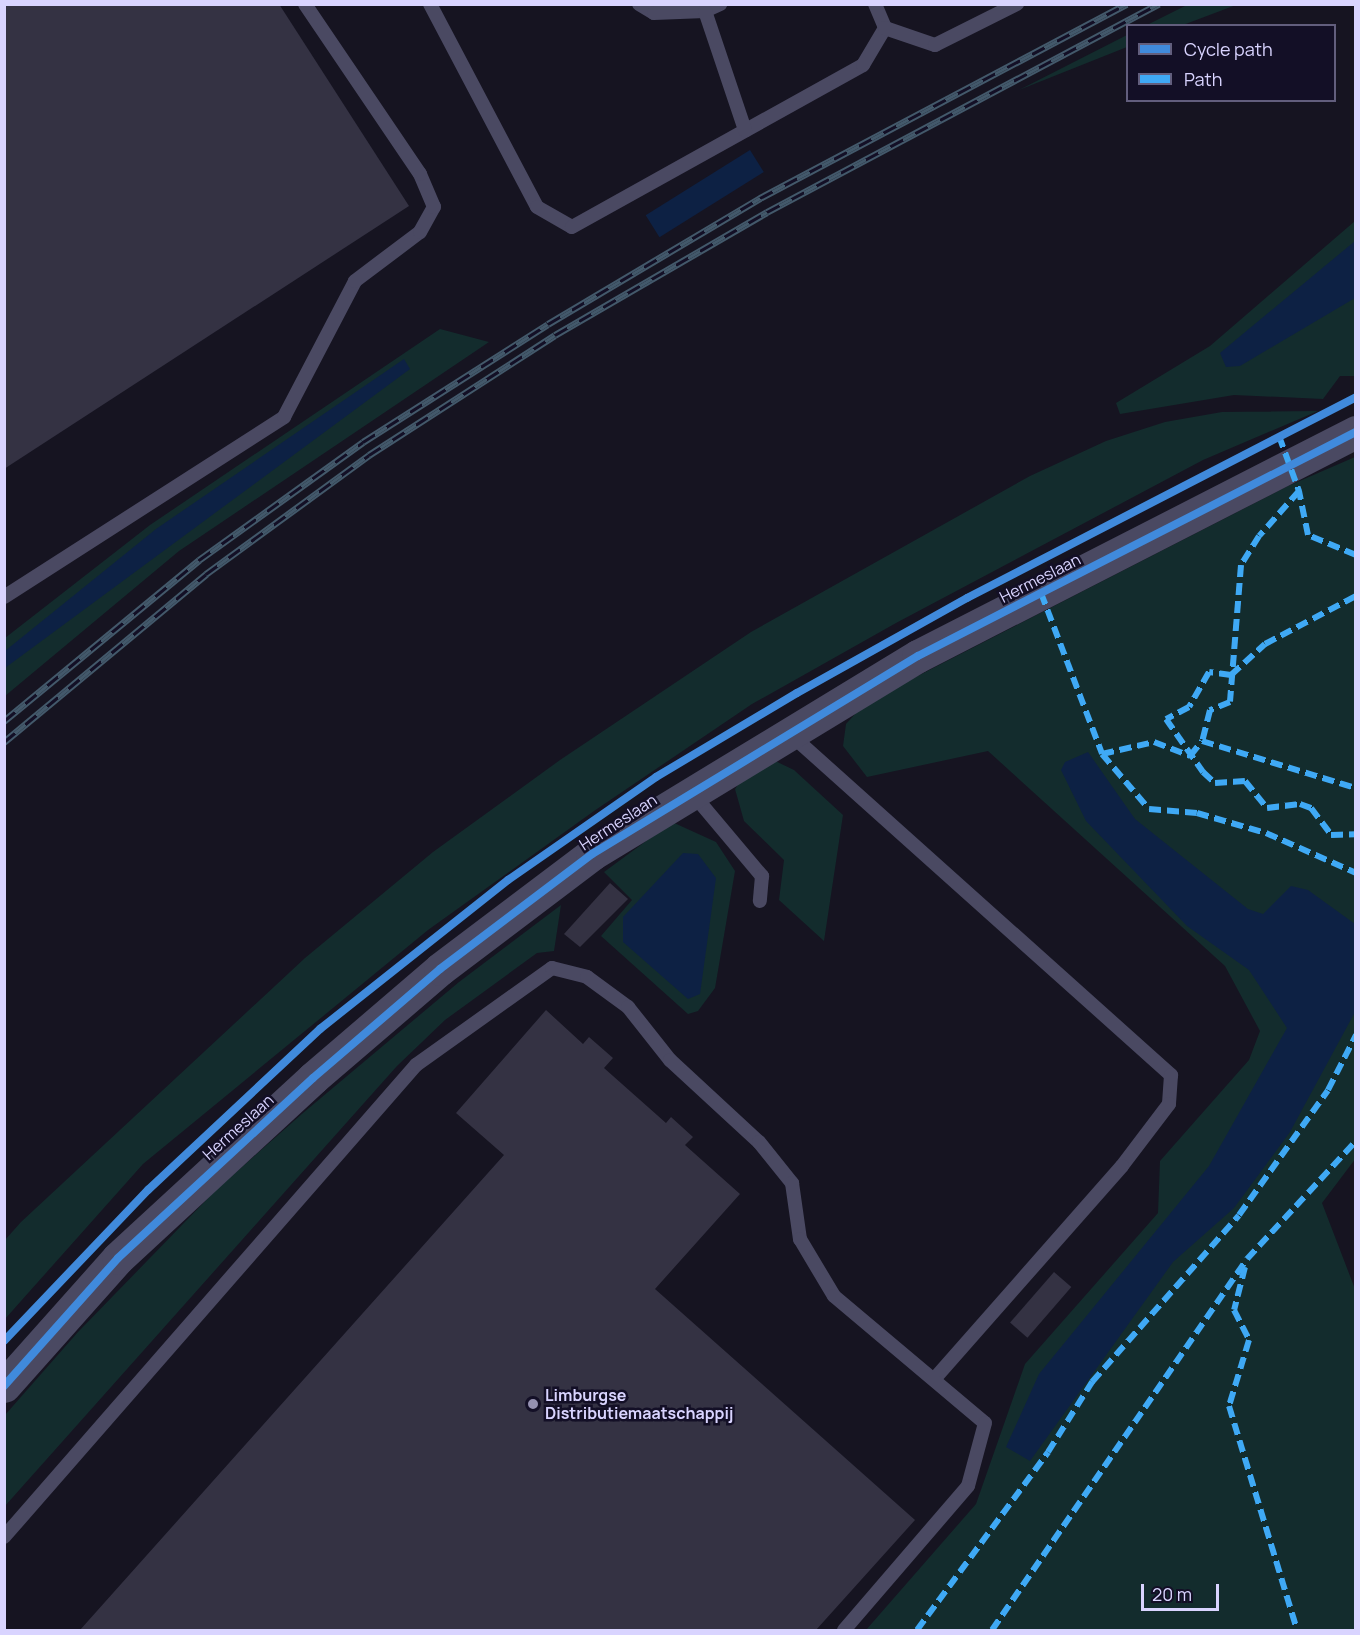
<!DOCTYPE html>
<html>
<head>
<meta charset="utf-8">
<style>
	body { margin:0 }
	#map { position:relative; width:1360px; height:1635px; overflow:hidden; background:#161421; font-family:Manrope,sans-serif }
	div>[style] { position:absolute }
	.green>* { inset:0; background:#132c2d }
	.water>* { inset:0; background:#0d2144; transform-origin:0 0 }
	.building>* { inset:0; background:#343243; transform-origin:0 0 }
	.service>* { height:14px; margin:-7px; padding:0 7px; transform-origin:7px; border-radius:7px; background:#4a4962 }
	.tertiary>* { height:33px; margin:-16.5px; padding:0 16.5px; transform-origin:16.5px; border-radius:16.5px; background:#4a4962 }
	.rail>* { height:7px; margin-top:-3.5px; transform-origin:0; background:repeating-linear-gradient(90deg,#130f26 0 14px,#43596b 0 28px); box-sizing:border-box; border-block:2px solid #43596b }
	.quiet>* { height:6px; margin-top:-3px; transform-origin:0; background:repeating-linear-gradient(90deg,#3fa9f5 0 12px,transparent 0 18px) }
	.cycleway>* { height:8px; margin:-4px; padding:0 4px; transform-origin:4px; border-radius:4px; background:#408adc }
	.dots>* { width:16px; height:16px; translate:-50% -50%; box-sizing:border-box; border:3px solid #130f26; border-radius:50% }
	span { translate:-50% -50%; white-space:nowrap; text-align:center; line-height:1.15; -webkit-text-stroke:5px #130f26; paint-order:stroke }
	.street-label { font-size:16px; color:#d9d4ff }
	.poi-label { font-size:16px; color:#d9d4ff; font-weight:700 }
	.left { translate:0 -50%; text-align:left }
	.frame { position:absolute; inset:0; border:6px solid #d9d4ff; pointer-events:none }
	.legend { position:absolute; left:1126px; top:24px; width:210px; height:78px; box-sizing:border-box; background:#130f26; border:2px solid #625e7d; margin:0; padding:8px 10px; list-style:none; font-size:18px; color:#d9d4ff }
	.legend li { display:flex; align-items:center; gap:12px; height:30px }
	.legend b { width:30px; border:2px solid #625e7d }
	.scale { position:absolute; left:1141px; top:1584px; width:78px; height:27px; box-sizing:border-box; border:3px solid #d9d4ff; border-top:0; padding-left:8px; font-size:18px; line-height:21px; white-space:nowrap; color:#d9d4ff; -webkit-text-stroke:4px #130f26; paint-order:stroke }
</style>
</head>
<body>
<div id="map">
	<div class="green">
		<i style="clip-path:polygon(1189px 4px,1236px 4px,1236px 5px,1183px 25px,1147px 25px)"></i>
		<i style="clip-path:polygon(1127px 35px,1127px 47px,1019px 90px)"></i>
		<i style="clip-path:polygon(1355px 221px,1355px 376px,1340px 376px,1323px 399px,1234px 395px,1120px 414px,1116px 403px,1210px 346px)"></i>
		<i style="clip-path:polygon(440px 329px,489px 342px,179px 551px,5px 696px,5px 638px,150px 525px)"></i>
		<i style="clip-path:polygon(1318px 411px,1203px 460px,896px 623px,752px 704px,594px 811px,428px 930px,143px 1164px,5px 1319px,5px 1240px,21px 1222px,305px 958px,433px 852px,560px 760px,751px 632px,1030px 476px,1106px 441px,1165px 422px,1222px 412px)"></i>
		<i style="clip-path:polygon(1355px 457px,1356px 1158px,1322px 1203px,1355px 1289px,1355px 1630px,866px 1630px,976px 1504px,1025px 1364px,1158px 1213px,1160px 1161px,1249px 1060px,1260px 1031px,1225px 966px,988px 751px,867px 777px,843px 746px,846px 724px,865px 703px,1288px 486px)"></i>
		<i style="clip-path:polygon(769px 758px,794px 770px,843px 815px,824px 941px,779px 900px,784px 860px,744px 821px,735px 789px,748px 770px)"></i>
		<i style="clip-path:polygon(672px 822px,716px 842px,735px 871px,715px 988px,698px 1011px,688px 1014px,601px 936px,632px 900px,604px 872px)"></i>
		<i style="clip-path:polygon(561px 905px,554px 951px,537px 953px,445px 1020px,397px 1066px,5px 1506px,5px 1415px,78px 1332px,216px 1190px,303px 1113px,459px 982px)"></i>
	</div>
	<div class="water">
		<i style="left:750px;top:150px;width:26px;height:123px;rotate:58deg"></i>
		<i style="clip-path:polygon(1355px 241px,1355px 298px,1240px 366px,1226px 367px,1220px 353px)"></i>
		<i style="clip-path:polygon(404px 359px,410px 369px,5px 668px,5px 651px,156px 529px)"></i>
		<i style="clip-path:polygon(1088px 752px,1135px 819px,1248px 909px,1263px 914px,1291px 886px,1308px 890px,1355px 924px,1355px 1012px,1290px 1132px,1234px 1208px,1173px 1262px,1030px 1461px,1006px 1447px,1039px 1374px,1209px 1166px,1287px 1028px,1249px 970px,1187px 926px,1086px 821px,1061px 770px,1065px 762px)"></i>
		<i style="clip-path:polygon(683px 853px,698px 854px,716px 878px,700px 994px,688px 999px,623px 942px,623px 917px)"></i>
	</div>
	<div class="building">
		<i style="clip-path:polygon(4px 4px,279px 4px,409px 206px,4px 469px)"></i>
		<i style="clip-path:polygon(610px 883px,628px 899px,580px 947px,564px 934px)"></i>
		<i style="clip-path:polygon(546px 1010px,583px 1044px,589px 1037px,613px 1058px,604px 1068px,666px 1123px,671px 1117px,693px 1137px,685px 1145px,740px 1194px,655px 1289px,915px 1520px,816px 1630px,80px 1630px,504px 1155px,456px 1113px)"></i>
		<i style="left:1054px;top:1272px;width:23px;height:67px;rotate:41deg"></i>
	</div>
	<div class="service">
		<i style="left:430px;top:4px;width:229px;rotate:62.2deg"></i>
		<i style="left:537px;top:207px;width:40px;rotate:29.7deg"></i>
		<i style="left:572px;top:227px;width:333px;rotate:-29.1deg"></i>
		<i style="left:863px;top:65px;width:43px;rotate:-59.3deg"></i>
		<i style="left:639px;top:4px;width:17px;rotate:31deg"></i>
		<i style="left:654px;top:13px;width:51px;rotate:-2.2deg"></i>
		<i style="left:705px;top:11px;width:17px;rotate:-25deg"></i>
		<i style="left:875px;top:4px;width:26px;rotate:67deg"></i>
		<i style="left:885px;top:28px;width:53px;rotate:18.8deg"></i>
		<i style="left:935px;top:45px;width:92px;rotate:-26.6deg"></i>
		<i style="left:705px;top:11px;width:126px;rotate:71.4deg"></i>
		<i style="left:4px;top:597px;width:333px;rotate:-32.7deg"></i>
		<i style="left:284px;top:417px;width:153px;rotate:-62.4deg"></i>
		<i style="left:355px;top:281px;width:81px;rotate:-37deg"></i>
		<i style="left:420px;top:232px;width:29px;rotate:-61deg"></i>
		<i style="left:434px;top:207px;width:36px;rotate:-113deg"></i>
		<i style="left:420px;top:174px;width:205px;rotate:-124.1deg"></i>
		<i style="left:789px;top:733px;width:513px;rotate:41.84deg"></i>
		<i style="left:1171px;top:1075px;width:29px;rotate:94deg"></i>
		<i style="left:1169px;top:1104px;width:78px;rotate:127.2deg"></i>
		<i style="left:1122px;top:1166px;width:284px;rotate:131.4deg"></i>
		<i style="left:692px;top:793px;width:109px;rotate:49.9deg"></i>
		<i style="left:762px;top:876px;width:25px;rotate:95deg"></i>
		<i style="left:4px;top:1537px;width:627px;rotate:-48.88deg"></i>
		<i style="left:416px;top:1065px;width:167px;rotate:-35.5deg"></i>
		<i style="left:552px;top:968px;width:36px;rotate:14deg"></i>
		<i style="left:587px;top:977px;width:51px;rotate:36.2deg"></i>
		<i style="left:628px;top:1007px;width:68px;rotate:51.6deg"></i>
		<i style="left:670px;top:1060px;width:121px;rotate:42.7deg"></i>
		<i style="left:759px;top:1142px;width:53px;rotate:51.2deg"></i>
		<i style="left:792px;top:1183px;width:57px;rotate:81.9deg"></i>
		<i style="left:800px;top:1239px;width:66px;rotate:59.2deg"></i>
		<i style="left:834px;top:1296px;width:197px;rotate:40.1deg"></i>
		<i style="left:985px;top:1423px;width:65px;rotate:105.1deg"></i>
		<i style="left:968px;top:1486px;width:190px;rotate:130.7deg"></i>
	</div>
	<div class="tertiary">
		<i style="left:4px;top:1386px;width:171px;rotate:-48.3deg"></i>
		<i style="left:118px;top:1258px;width:265px;rotate:-42.7deg"></i>
		<i style="left:313px;top:1078px;width:167px;rotate:-40.6deg"></i>
		<i style="left:440px;top:969px;width:191px;rotate:-37.1deg"></i>
		<i style="left:592px;top:854px;width:381px;rotate:-31.3deg"></i>
		<i style="left:918px;top:656px;width:492px;rotate:-27.1deg"></i>
	</div>
	<div class="rail">
		<i style="left:4px;top:721px;width:253px;rotate:-39.5deg"></i>
		<i style="left:199px;top:560px;width:202px;rotate:-35.7deg"></i>
		<i style="left:363px;top:442px;width:219px;rotate:-32.5deg"></i>
		<i style="left:548px;top:324px;width:247px;rotate:-30.7deg"></i>
		<i style="left:760px;top:198px;width:415px;rotate:-27.9deg"></i>
		<i style="left:4px;top:742px;width:263px;rotate:-39.7deg"></i>
		<i style="left:206px;top:574px;width:202px;rotate:-36.1deg"></i>
		<i style="left:369px;top:455px;width:221px;rotate:-32.8deg"></i>
		<i style="left:555px;top:335px;width:245px;rotate:-30.1deg"></i>
		<i style="left:767px;top:212px;width:444px;rotate:-28deg"></i>
	</div>
	<div class="quiet">
		<i style="left:1279px;top:436px;width:59px;rotate:70deg"></i>
		<i style="left:1356px;top:555px;width:52px;rotate:-157.4deg"></i>
		<i style="left:1308px;top:535px;width:45px;rotate:-101.6deg"></i>
		<i style="left:1299px;top:491px;width:60px;rotate:131.6deg"></i>
		<i style="left:1259px;top:536px;width:34px;rotate:122deg"></i>
		<i style="left:1241px;top:565px;width:137px;rotate:94.6deg"></i>
		<i style="left:1230px;top:702px;width:22px;rotate:158deg"></i>
		<i style="left:1210px;top:710px;width:32px;rotate:104deg"></i>
		<i style="left:1202px;top:741px;width:161px;rotate:17deg"></i>
		<i style="left:1041px;top:593px;width:172px;rotate:69.2deg"></i>
		<i style="left:1102px;top:754px;width:53px;rotate:-13deg"></i>
		<i style="left:1154px;top:742px;width:39px;rotate:21deg"></i>
		<i style="left:1190px;top:756px;width:19px;rotate:-51deg"></i>
		<i style="left:1231px;top:675px;width:22px;rotate:-172deg"></i>
		<i style="left:1209px;top:672px;width:40px;rotate:119.7deg"></i>
		<i style="left:1189px;top:707px;width:26px;rotate:152deg"></i>
		<i style="left:1166px;top:719px;width:65px;rotate:55.1deg"></i>
		<i style="left:1203px;top:772px;width:16px;rotate:43deg"></i>
		<i style="left:1215px;top:783px;width:30px;rotate:-4deg"></i>
		<i style="left:1245px;top:781px;width:35px;rotate:51deg"></i>
		<i style="left:1267px;top:808px;width:33px;rotate:-7deg"></i>
		<i style="left:1300px;top:804px;width:12px;rotate:20deg"></i>
		<i style="left:1311px;top:808px;width:34px;rotate:53deg"></i>
		<i style="left:1331px;top:835px;width:25px;rotate:-2deg"></i>
		<i style="left:1231px;top:675px;width:46px;rotate:-42.4deg"></i>
		<i style="left:1265px;top:644px;width:103px;rotate:-27.8deg"></i>
		<i style="left:1102px;top:754px;width:72px;rotate:49.5deg"></i>
		<i style="left:1149px;top:809px;width:48px;rotate:4.8deg"></i>
		<i style="left:1197px;top:813px;width:72px;rotate:16.2deg"></i>
		<i style="left:1266px;top:833px;width:98px;rotate:24deg"></i>
		<i style="left:1245px;top:1267px;width:44px;rotate:104.3deg"></i>
		<i style="left:1234px;top:1310px;width:34px;rotate:63deg"></i>
		<i style="left:1249px;top:1340px;width:69px;rotate:106.9deg"></i>
		<i style="left:1229px;top:1406px;width:234px;rotate:73.1deg"></i>
		<i style="left:917px;top:1630px;width:221px;rotate:-53.6deg"></i>
		<i style="left:1048px;top:1452px;width:83px;rotate:-57.8deg"></i>
		<i style="left:1092px;top:1382px;width:222px;rotate:-48.6deg"></i>
		<i style="left:1239px;top:1215px;width:153px;rotate:-54.5deg"></i>
		<i style="left:1328px;top:1090px;width:62px;rotate:-63deg"></i>
		<i style="left:992px;top:1630px;width:450px;rotate:-55.5deg"></i>
		<i style="left:1247px;top:1259px;width:161px;rotate:-47.3deg"></i>
	</div>
	<div class="cycleway">
		<i style="left:4px;top:1341px;width:209px;rotate:-46.4deg"></i>
		<i style="left:148px;top:1190px;width:236px;rotate:-43.1deg"></i>
		<i style="left:320px;top:1029px;width:240px;rotate:-38.4deg"></i>
		<i style="left:508px;top:880px;width:180px;rotate:-34.8deg"></i>
		<i style="left:656px;top:777px;width:164px;rotate:-30.8deg"></i>
		<i style="left:797px;top:693px;width:195px;rotate:-29.2deg"></i>
		<i style="left:967px;top:598px;width:438px;rotate:-27.3deg"></i>
		<i style="left:4px;top:1386px;width:171px;rotate:-48.3deg"></i>
		<i style="left:118px;top:1258px;width:265px;rotate:-42.7deg"></i>
		<i style="left:313px;top:1078px;width:167px;rotate:-40.6deg"></i>
		<i style="left:440px;top:969px;width:191px;rotate:-37.1deg"></i>
		<i style="left:592px;top:854px;width:381px;rotate:-31.3deg"></i>
		<i style="left:918px;top:656px;width:492px;rotate:-27.1deg"></i>
	</div>
	<div class="dots">
		<i style="left:533px;top:1404px;background:#9591b1"></i>
	</div>
	<div class="street-label">
		<span style="left:1040px;top:578px;rotate:-27deg">Hermeslaan</span>
		<span style="left:618px;top:822px;rotate:-33deg">Hermeslaan</span>
		<span style="left:238px;top:1127px;rotate:-42deg">Hermeslaan</span>
	</div>
	<div class="poi-label">
		<span class="left" style="left:545px;top:1404px">Limburgse<br>Distributiemaatschappij</span>
	</div>
	<div class="frame"></div>
	<ul class="legend">
	<li><b style="height:8px;background:#408adc"></b>Cycle path</li>
	<li><b style="height:8px;background:#3fa9f5"></b>Path</li>
	</ul>
	<div class="scale">20 m</div>
</div>
</body>
</html>
